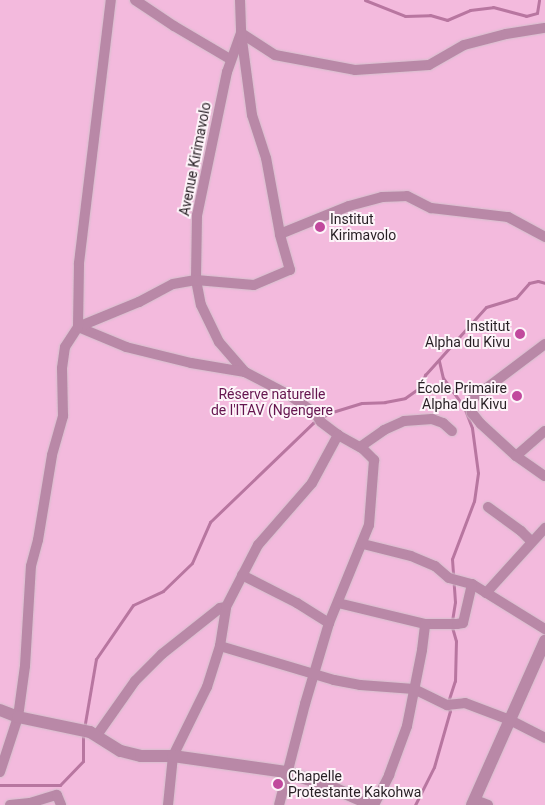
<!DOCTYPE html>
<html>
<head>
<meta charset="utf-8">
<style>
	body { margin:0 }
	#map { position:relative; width:545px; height:805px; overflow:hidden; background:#f9e2f0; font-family:Roboto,sans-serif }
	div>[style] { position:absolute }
	.green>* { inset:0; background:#f3badd; transform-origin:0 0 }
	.stream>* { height:3px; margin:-1.5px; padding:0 1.5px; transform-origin:1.5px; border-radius:1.5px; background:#b876a0 }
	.roads { filter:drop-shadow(0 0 1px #d3bfcb) drop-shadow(0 0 1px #d3bfcb) }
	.minor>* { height:10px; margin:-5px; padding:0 5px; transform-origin:5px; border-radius:5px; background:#b988a7 }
	.tertiary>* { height:12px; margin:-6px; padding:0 6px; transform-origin:6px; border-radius:6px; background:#b988a7 }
	.dots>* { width:14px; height:14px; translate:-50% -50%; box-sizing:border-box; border:2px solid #fdf4f9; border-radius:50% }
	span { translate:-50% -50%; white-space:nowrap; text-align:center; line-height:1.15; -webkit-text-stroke:4px #fdf4f9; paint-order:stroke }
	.street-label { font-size:14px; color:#271f24 }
	.poi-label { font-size:14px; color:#271f24 }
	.left { translate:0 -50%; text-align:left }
	.right { translate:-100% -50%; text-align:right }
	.park-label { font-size:14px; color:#65154f }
</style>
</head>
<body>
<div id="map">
	<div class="green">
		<i style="left:0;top:0;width:545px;height:805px"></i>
	</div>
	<div class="stream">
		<i style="left:365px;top:0;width:43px;rotate:21.8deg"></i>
		<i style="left:405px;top:16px;width:25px;rotate:-2deg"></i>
		<i style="left:430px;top:15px;width:18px;rotate:16deg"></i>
		<i style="left:447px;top:20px;width:25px;rotate:-23deg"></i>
		<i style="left:470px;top:10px;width:23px;rotate:-7deg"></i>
		<i style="left:493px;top:7px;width:34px;rotate:15deg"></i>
		<i style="left:526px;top:16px;width:11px;rotate:-15deg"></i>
		<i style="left:537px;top:13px;width:13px;rotate:-81deg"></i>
		<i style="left:439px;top:361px;width:17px;rotate:77deg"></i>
		<i style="left:443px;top:378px;width:36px;rotate:54deg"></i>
		<i style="left:464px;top:407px;width:22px;rotate:69deg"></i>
		<i style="left:472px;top:428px;width:45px;rotate:82.4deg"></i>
		<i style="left:478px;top:473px;width:28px;rotate:98deg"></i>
		<i style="left:474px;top:501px;width:62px;rotate:110.8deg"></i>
		<i style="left:452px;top:559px;width:43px;rotate:86deg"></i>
		<i style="left:455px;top:602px;width:19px;rotate:99deg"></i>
		<i style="left:448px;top:702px;width:22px;rotate:-72deg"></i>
		<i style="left:455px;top:681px;width:40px;rotate:-88.6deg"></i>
		<i style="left:456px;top:641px;width:15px;rotate:-106deg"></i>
		<i style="left:84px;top:729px;width:71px;rotate:-80.3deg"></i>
		<i style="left:96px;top:659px;width:65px;rotate:-55.6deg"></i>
		<i style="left:133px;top:605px;width:33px;rotate:-25deg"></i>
		<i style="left:163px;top:591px;width:40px;rotate:-44deg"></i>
		<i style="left:192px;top:563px;width:45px;rotate:-66.3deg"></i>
		<i style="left:210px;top:522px;width:143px;rotate:-43.9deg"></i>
		<i style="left:313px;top:423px;width:19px;rotate:-32deg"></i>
		<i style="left:329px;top:413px;width:34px;rotate:-17deg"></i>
		<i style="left:362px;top:403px;width:23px;rotate:-2deg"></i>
		<i style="left:385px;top:402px;width:20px;rotate:-11deg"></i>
		<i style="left:405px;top:398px;width:19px;rotate:-35deg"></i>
		<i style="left:421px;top:387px;width:13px;rotate:-72deg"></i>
		<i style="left:425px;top:375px;width:91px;rotate:-48.1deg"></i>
		<i style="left:486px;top:307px;width:31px;rotate:-17deg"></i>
		<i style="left:516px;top:298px;width:20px;rotate:-49deg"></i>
		<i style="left:529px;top:283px;width:9px;rotate:-13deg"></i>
		<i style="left:538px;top:281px;width:7px;rotate:16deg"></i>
		<i style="left:0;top:785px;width:60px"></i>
		<i style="left:60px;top:785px;width:33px;rotate:-46deg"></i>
		<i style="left:83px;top:761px;width:26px;rotate:-90deg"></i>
		<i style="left:415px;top:805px;width:42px;rotate:-63.4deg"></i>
		<i style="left:434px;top:767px;width:58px;rotate:-74.1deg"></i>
		<i style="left:450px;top:711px;width:4px;rotate:-124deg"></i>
	</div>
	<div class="roads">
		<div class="minor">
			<i style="left:135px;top:0;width:47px;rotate:33.7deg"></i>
			<i style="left:174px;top:26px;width:65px;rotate:30.5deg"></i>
			<i style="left:240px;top:0;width:33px;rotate:88deg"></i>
			<i style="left:241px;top:33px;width:41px;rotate:109.7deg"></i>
			<i style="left:227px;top:72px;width:146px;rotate:101.8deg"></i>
			<i style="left:197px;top:215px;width:65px;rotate:90.9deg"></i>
			<i style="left:196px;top:280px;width:25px;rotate:79deg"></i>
			<i style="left:201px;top:305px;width:41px;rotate:64.1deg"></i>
			<i style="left:219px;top:342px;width:40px;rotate:49deg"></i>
			<i style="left:241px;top:33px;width:40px;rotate:32.9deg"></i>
			<i style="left:275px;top:55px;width:81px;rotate:10.6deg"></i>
			<i style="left:355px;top:70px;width:74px;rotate:-3.9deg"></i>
			<i style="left:429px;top:65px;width:40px;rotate:-29.7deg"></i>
			<i style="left:464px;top:45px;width:43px;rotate:-14.7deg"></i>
			<i style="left:506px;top:34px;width:39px;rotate:-9deg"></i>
			<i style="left:280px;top:234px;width:74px;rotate:-22.1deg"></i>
			<i style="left:349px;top:206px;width:34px;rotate:-15deg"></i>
			<i style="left:382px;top:197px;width:25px;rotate:-2deg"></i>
			<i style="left:407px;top:196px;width:27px;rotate:27deg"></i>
			<i style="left:431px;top:208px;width:78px;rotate:6.7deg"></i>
			<i style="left:508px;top:217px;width:42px;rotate:28.4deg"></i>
			<i style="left:78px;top:327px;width:52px;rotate:22.6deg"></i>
			<i style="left:126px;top:347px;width:67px;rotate:13.8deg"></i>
			<i style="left:191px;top:363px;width:55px;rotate:9.5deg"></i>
			<i style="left:245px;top:372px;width:50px;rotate:27.6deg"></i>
			<i style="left:289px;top:395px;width:33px;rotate:35deg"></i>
			<i style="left:316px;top:414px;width:9px;rotate:58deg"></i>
			<i style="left:321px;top:422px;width:21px;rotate:37deg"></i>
			<i style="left:338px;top:435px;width:29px;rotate:29deg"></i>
			<i style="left:363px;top:449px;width:16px;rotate:45deg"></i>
			<i style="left:374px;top:460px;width:65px;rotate:94.4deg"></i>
			<i style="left:369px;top:525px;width:106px;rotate:112.2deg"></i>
			<i style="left:329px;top:623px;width:84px;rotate:106.5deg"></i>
			<i style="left:305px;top:704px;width:104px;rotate:104.4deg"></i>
			<i style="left:78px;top:327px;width:66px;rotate:-22.3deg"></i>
			<i style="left:139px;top:302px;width:38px;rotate:-28deg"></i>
			<i style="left:173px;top:284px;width:23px;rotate:-10deg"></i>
			<i style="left:196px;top:280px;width:58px;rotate:4.9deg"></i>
			<i style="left:254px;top:285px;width:39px;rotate:-23deg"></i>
			<i style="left:290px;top:270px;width:37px;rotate:-106deg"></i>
			<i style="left:280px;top:234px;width:77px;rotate:-100.4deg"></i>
			<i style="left:266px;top:158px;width:45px;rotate:-108deg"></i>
			<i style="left:252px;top:115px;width:83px;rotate:-97.6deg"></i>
			<i style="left:545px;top:344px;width:93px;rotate:142.9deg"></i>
			<i style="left:471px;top:400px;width:13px;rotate:86deg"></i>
			<i style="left:472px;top:413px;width:14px;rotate:51deg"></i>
			<i style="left:481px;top:424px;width:47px;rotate:42.4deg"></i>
			<i style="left:516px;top:456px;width:35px;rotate:35deg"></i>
			<i style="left:360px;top:447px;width:29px;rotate:-35deg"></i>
			<i style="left:384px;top:430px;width:22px;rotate:-24deg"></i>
			<i style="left:404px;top:421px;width:28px;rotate:-4deg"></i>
			<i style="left:432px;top:419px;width:12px;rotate:20deg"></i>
			<i style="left:443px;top:423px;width:12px;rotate:42deg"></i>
			<i style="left:516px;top:456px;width:38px;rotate:-41deg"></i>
			<i style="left:488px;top:507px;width:41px;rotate:36deg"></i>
			<i style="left:521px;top:531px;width:14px;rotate:45deg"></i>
			<i style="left:363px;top:544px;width:49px;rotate:14deg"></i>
			<i style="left:411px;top:556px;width:26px;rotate:23deg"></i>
			<i style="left:435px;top:566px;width:18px;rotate:41deg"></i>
			<i style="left:449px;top:578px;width:24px;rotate:15deg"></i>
			<i style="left:472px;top:584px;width:86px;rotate:31.7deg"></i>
			<i style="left:242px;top:575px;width:62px;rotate:27deg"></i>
			<i style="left:297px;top:603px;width:38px;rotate:32deg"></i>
			<i style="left:486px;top:593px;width:88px;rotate:-47.8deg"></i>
			<i style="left:338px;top:603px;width:89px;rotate:13.6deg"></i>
			<i style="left:425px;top:624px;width:32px"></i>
			<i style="left:457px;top:624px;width:6px;rotate:-9deg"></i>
			<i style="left:463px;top:623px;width:40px;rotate:-77deg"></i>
			<i style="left:220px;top:646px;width:119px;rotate:16.6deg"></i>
			<i style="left:334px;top:680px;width:26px;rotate:11deg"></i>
			<i style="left:360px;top:685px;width:54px;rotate:4.2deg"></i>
			<i style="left:414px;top:689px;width:37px;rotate:26deg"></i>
			<i style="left:447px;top:705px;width:18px;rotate:-6deg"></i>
			<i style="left:465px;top:703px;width:48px;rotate:20.7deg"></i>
			<i style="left:510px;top:720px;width:39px;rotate:27deg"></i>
			<i style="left:97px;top:735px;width:66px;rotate:-54.9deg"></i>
			<i style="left:135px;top:681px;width:38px;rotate:-45deg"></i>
			<i style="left:162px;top:654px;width:74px;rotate:-38.4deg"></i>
			<i style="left:220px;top:608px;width:6px;rotate:-9deg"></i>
			<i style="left:0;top:772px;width:58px;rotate:-71.9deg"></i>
			<i style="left:18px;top:717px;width:51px;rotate:-82.2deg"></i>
			<i style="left:25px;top:666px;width:100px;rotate:-86.6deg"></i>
			<i style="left:31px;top:566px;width:27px;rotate:-75deg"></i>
			<i style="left:38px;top:540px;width:86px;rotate:-80.6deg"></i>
			<i style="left:52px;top:455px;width:41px;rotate:-74.2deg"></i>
			<i style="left:63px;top:416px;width:48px;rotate:-91.2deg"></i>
			<i style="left:62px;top:368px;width:21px;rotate:-82deg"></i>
			<i style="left:65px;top:347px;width:24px;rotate:-57deg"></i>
			<i style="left:78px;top:327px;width:64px;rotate:-89.1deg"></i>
			<i style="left:79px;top:263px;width:265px;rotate:-83.1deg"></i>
			<i style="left:475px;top:800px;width:14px;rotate:21deg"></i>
			<i style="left:10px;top:805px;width:20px;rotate:-6deg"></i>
			<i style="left:30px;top:803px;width:28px;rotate:-17deg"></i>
			<i style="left:57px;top:795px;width:11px;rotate:68deg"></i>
			<i style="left:168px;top:805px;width:49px;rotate:-84.2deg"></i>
			<i style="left:173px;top:756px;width:77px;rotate:-63.8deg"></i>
			<i style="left:207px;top:687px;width:43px;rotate:-72.4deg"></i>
			<i style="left:220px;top:646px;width:39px;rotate:-81deg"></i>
			<i style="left:226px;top:607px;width:70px;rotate:-62.7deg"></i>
			<i style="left:258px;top:545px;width:82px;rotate:-48.9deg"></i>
			<i style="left:312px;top:483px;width:55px;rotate:-61.6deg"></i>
			<i style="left:374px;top:805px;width:34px;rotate:-63deg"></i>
			<i style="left:389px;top:775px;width:52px;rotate:-69.8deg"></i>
			<i style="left:407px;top:726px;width:77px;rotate:-78.8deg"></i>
			<i style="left:422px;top:650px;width:26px;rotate:-83deg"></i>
		</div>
		<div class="tertiary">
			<i style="left:0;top:710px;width:19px;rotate:21deg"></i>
			<i style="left:18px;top:717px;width:74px;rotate:11.8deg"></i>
			<i style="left:90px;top:732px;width:36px;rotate:32deg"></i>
			<i style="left:121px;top:751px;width:21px;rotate:14deg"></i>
			<i style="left:141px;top:756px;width:32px"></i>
			<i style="left:173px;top:756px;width:114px;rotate:8.1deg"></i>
			<i style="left:286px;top:772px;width:47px;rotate:18.4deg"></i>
			<i style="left:331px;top:787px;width:45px;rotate:23.7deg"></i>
			<i style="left:472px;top:805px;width:180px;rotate:-66deg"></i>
		</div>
	</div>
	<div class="dots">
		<i style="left:320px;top:227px;background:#c1499d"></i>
		<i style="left:520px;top:334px;background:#c1499d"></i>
		<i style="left:517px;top:396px;background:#c1499d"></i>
		<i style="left:278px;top:784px;background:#c1499d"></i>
	</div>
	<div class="street-label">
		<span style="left:195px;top:159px;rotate:-79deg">Avenue Kirimavolo</span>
	</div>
	<div class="poi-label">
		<span class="left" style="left:330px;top:227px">Institut<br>Kirimavolo</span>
		<span class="right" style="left:510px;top:334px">Institut<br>Alpha du Kivu</span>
		<span class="right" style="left:507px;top:396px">École Primaire<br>Alpha du Kivu</span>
		<span class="left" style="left:288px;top:784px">Chapelle<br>Protestante Kakohwa</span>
	</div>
	<div class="park-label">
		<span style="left:272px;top:402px">Réserve naturelle<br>de l'ITAV (Ngengere</span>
	</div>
</div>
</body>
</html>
